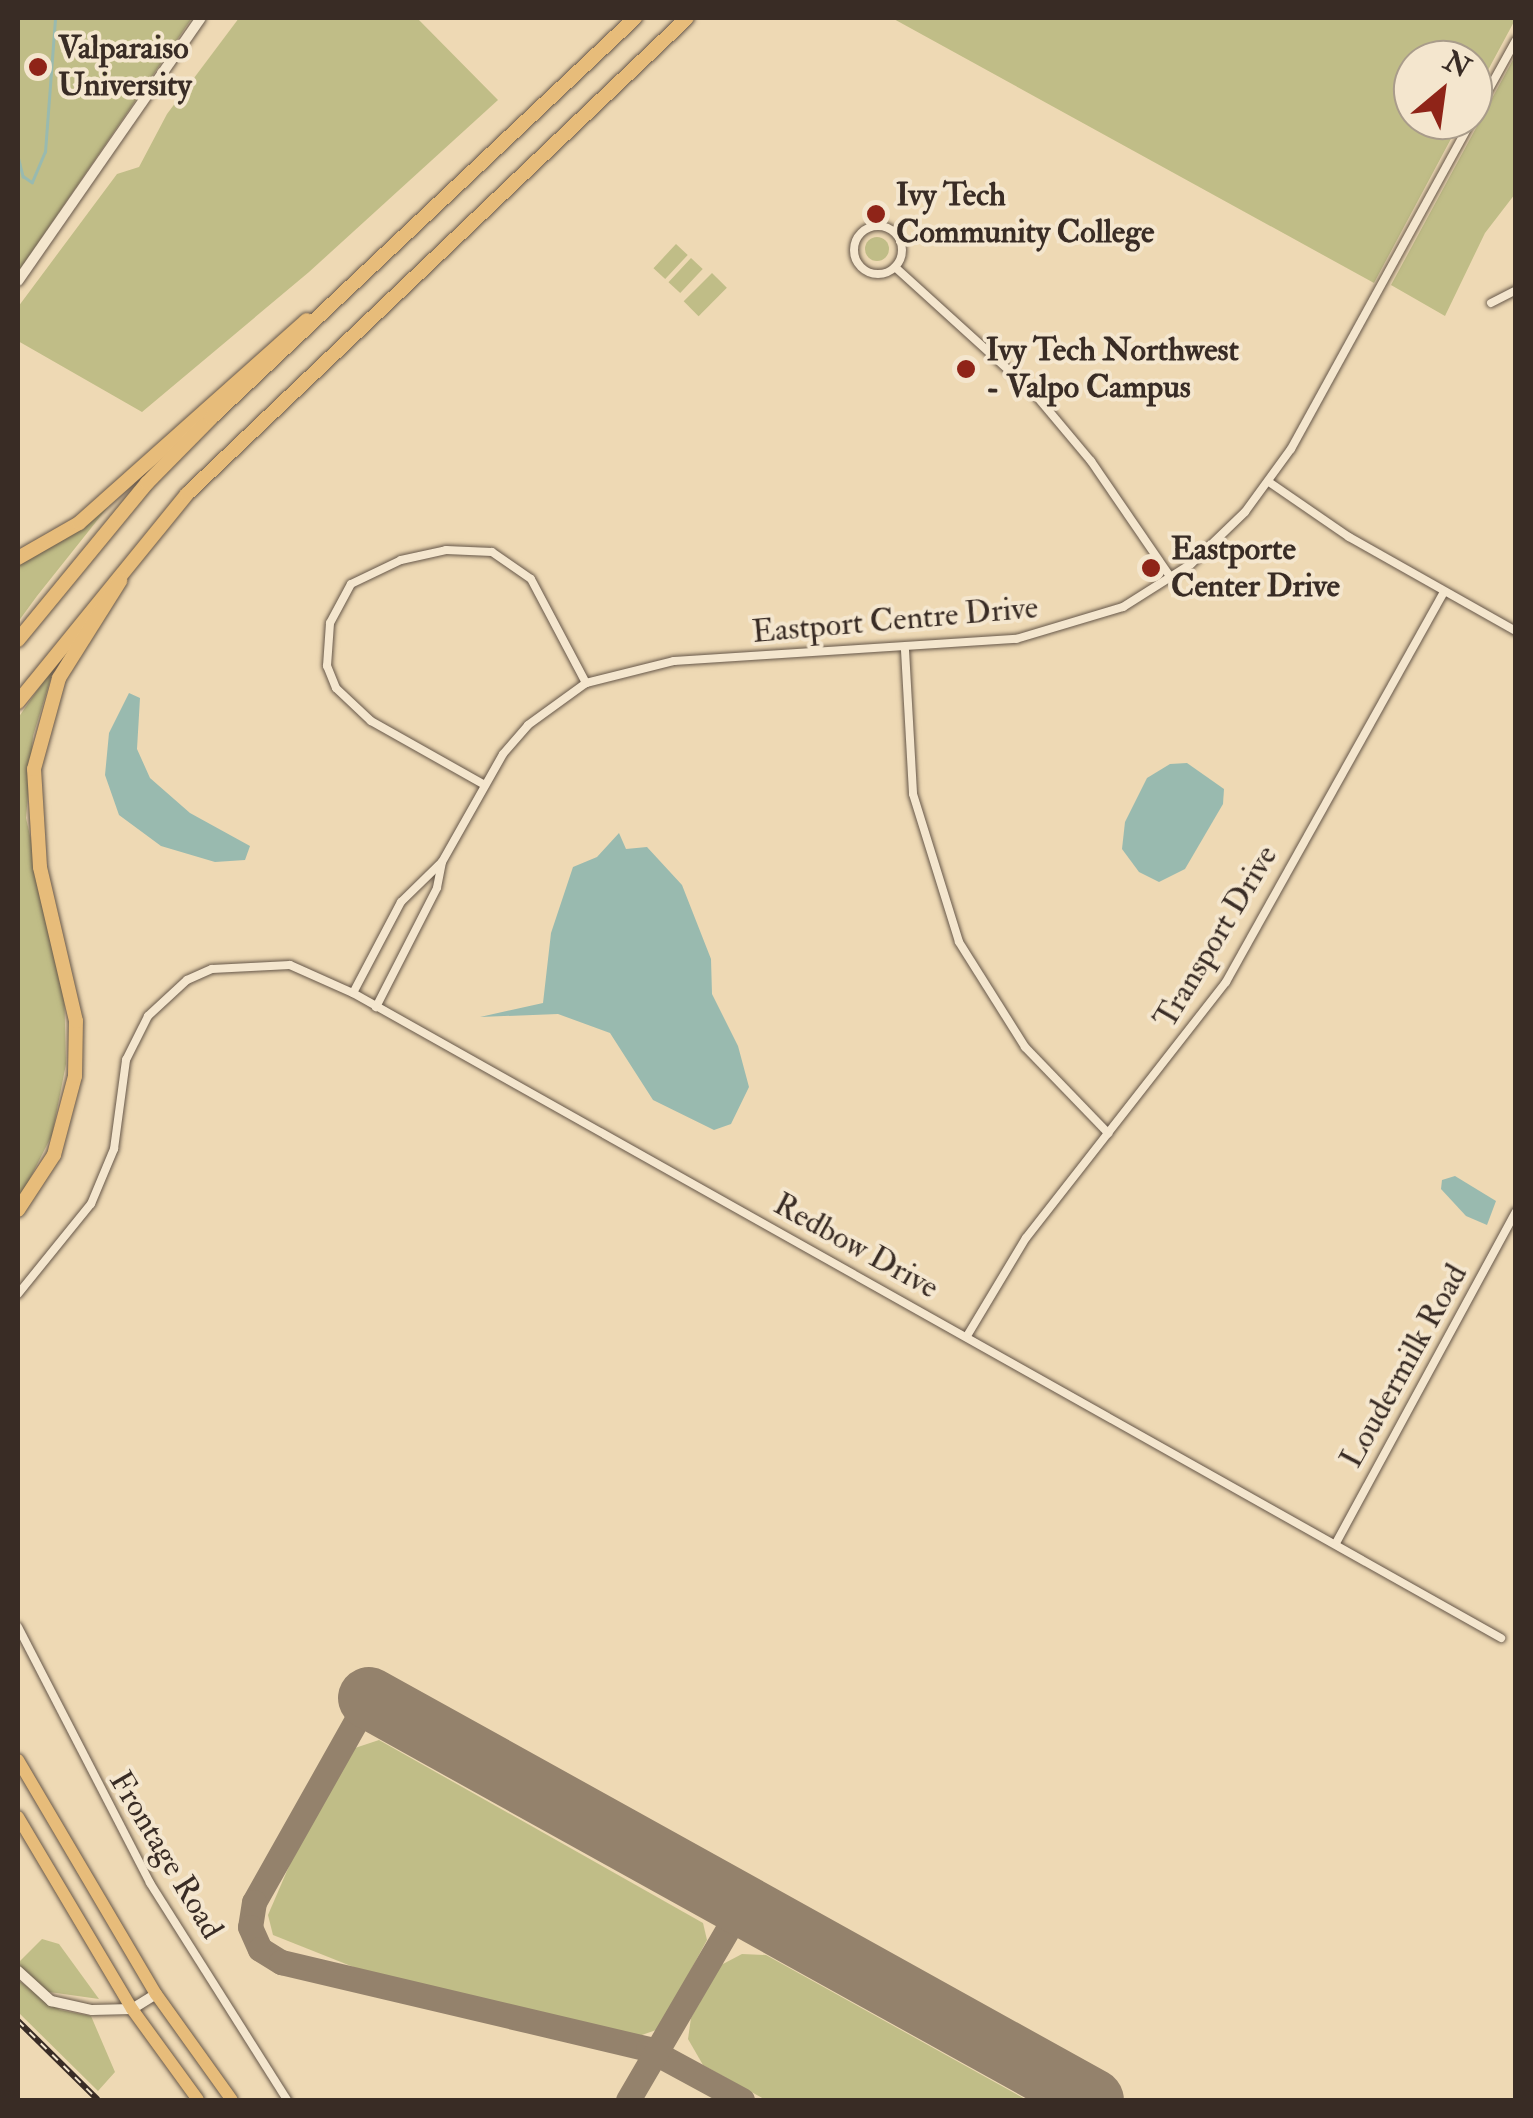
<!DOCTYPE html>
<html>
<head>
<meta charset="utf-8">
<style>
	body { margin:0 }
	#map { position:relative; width:1533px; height:2118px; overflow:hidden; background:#eed9b4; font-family:"IM FELL Double Pica",serif }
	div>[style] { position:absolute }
	.green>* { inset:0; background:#c0bd87; transform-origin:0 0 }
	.round { border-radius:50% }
	.water>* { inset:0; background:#99baaf }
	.stream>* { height:2.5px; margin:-1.25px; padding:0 1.25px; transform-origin:1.25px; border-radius:1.25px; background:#99baaf }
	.taxiway>* { height:25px; margin:-12.5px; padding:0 12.5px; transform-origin:12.5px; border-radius:12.5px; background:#94826c }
	.runway>* { height:62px; margin:-31px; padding:0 31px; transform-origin:31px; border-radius:31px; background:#94826c }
	.roads { filter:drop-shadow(0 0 2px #665749) drop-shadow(0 0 2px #665749) }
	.minor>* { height:8px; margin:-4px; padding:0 4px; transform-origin:4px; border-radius:4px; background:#f4e6ce }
	.minor>.ring { margin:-4px; padding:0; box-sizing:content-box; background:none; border:8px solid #f4e6ce; border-radius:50% }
	.tertiary>* { height:10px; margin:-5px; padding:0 5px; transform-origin:5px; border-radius:5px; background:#f4e6ce }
	.trunk>* { height:12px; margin:-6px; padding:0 6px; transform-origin:6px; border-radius:6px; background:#e7bc7a }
	.motorway>* { height:14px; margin:-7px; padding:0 7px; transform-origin:7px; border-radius:7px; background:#e7bc7a }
	.rail>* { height:6px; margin-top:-3px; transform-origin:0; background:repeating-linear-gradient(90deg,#f4e6ce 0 8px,#392c25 0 16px); box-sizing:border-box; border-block:2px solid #392c25 }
	.dots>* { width:28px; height:28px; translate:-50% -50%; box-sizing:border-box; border:5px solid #f4e6ce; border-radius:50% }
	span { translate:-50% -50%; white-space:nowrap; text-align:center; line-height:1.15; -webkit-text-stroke:8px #f4e6ce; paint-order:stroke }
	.poi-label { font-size:32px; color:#392c25; font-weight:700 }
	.left { translate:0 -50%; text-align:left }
	.street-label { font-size:32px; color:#392c25 }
	.frame { position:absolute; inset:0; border:20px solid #392c25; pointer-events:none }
	.north { position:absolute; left:1393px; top:40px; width:100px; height:100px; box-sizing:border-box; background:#f4e6ce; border:2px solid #a99c8a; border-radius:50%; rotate:29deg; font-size:28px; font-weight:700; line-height:40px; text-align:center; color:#392c25 }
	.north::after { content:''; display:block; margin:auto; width:35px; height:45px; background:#8f2418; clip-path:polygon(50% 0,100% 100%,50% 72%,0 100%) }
</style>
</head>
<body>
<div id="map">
	<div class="green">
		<i style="clip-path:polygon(18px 18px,192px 18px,18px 272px)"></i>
		<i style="clip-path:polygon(239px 18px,417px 18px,498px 100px,309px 272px,142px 412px,18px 341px,18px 307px,117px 174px,139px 167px,167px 114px)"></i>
		<i style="clip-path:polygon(892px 18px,1516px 18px,1473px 98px,1473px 60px,1413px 60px,1413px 120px,1461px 120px,1374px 283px)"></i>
		<i style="clip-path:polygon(1515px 56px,1515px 194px,1485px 233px,1445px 316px,1391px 285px)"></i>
		<i class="round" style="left:865px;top:237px;width:24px;height:24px"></i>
		<i style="left:676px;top:244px;width:16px;height:33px;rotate:43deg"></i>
		<i style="left:691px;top:258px;width:16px;height:33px;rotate:43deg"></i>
		<i style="left:712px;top:273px;width:21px;height:40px;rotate:45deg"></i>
		<i style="clip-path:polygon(111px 503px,37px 596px,18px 622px,18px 566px)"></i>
		<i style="clip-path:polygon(55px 665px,33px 736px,26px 818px,64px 986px,66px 1064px,52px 1135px,18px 1202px,18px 718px)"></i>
		<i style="clip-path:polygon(379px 1740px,703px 1923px,707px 1940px,659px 2029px,639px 2036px,356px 1968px,273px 1935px,268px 1915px,296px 1850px,355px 1748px)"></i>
		<i style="clip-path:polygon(42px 1939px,59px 1944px,99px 1999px,42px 1991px,18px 1963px)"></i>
		<i style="clip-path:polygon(742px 1954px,766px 1955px,1027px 2100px,766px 2100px,703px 2065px,688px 2039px,691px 2018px,721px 1965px)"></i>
		<i style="clip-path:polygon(18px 1980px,60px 2010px,91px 2016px,115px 2072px,98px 2091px,18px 2012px)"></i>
	</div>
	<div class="water">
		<i style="clip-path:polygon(129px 693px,140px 698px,137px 749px,150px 778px,190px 813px,250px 846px,245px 860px,215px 862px,161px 846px,119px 815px,105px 775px,109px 733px)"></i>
		<i style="clip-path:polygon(1187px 763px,1224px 789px,1223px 804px,1185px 869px,1159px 882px,1139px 872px,1122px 849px,1125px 822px,1147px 778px,1170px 764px)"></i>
		<i style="clip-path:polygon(619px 833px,626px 849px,647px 847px,682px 885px,711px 959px,712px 994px,738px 1046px,749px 1087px,731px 1124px,714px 1130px,653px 1100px,610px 1033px,558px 1014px,480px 1017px,543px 1003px,551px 933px,573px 867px,597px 857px)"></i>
		<i style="clip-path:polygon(1455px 1176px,1496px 1201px,1487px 1225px,1466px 1216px,1441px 1189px,1442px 1180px)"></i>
	</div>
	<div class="stream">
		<i style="left:18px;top:156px;width:21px;rotate:76deg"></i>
		<i style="left:23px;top:176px;width:11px;rotate:34deg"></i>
		<i style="left:32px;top:182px;width:33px;rotate:-67deg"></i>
		<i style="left:45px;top:152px;width:134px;rotate:-85.7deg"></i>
	</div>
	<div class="taxiway">
		<i style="left:369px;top:1698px;width:234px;rotate:119.4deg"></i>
		<i style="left:254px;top:1902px;width:25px;rotate:99deg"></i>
		<i style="left:250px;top:1927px;width:24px;rotate:66deg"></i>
		<i style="left:260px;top:1949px;width:25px;rotate:32deg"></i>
		<i style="left:281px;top:1962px;width:377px;rotate:13.3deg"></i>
		<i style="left:648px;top:2049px;width:107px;rotate:28.5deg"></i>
		<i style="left:628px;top:2100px;width:226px;rotate:-59.7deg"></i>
	</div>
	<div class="runway">
		<i style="left:369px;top:1698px;width:828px;rotate:29.04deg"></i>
	</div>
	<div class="roads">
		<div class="minor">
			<i style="left:1473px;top:118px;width:89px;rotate:-61.1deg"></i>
			<i class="ring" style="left:854px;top:226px;width:40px;height:40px"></i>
			<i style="left:895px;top:267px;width:186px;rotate:42.2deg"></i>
			<i style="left:1033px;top:392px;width:90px;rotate:50deg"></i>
			<i style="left:1091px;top:461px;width:142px;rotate:55.6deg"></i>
			<i style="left:1491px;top:303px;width:28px;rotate:-27deg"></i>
			<i style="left:1269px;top:482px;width:97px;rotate:34.5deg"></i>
			<i style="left:1349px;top:537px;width:192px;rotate:29.4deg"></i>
			<i style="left:905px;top:650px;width:144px;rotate:86.8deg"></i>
			<i style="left:913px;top:794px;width:155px;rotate:72.7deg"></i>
			<i style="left:959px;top:942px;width:124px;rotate:57.8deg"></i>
			<i style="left:1025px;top:1047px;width:120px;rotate:46deg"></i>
			<i style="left:483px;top:784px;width:129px;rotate:-150.6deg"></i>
			<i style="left:371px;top:721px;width:48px;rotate:-136.7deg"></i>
			<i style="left:336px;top:688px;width:24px;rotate:-112deg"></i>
			<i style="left:327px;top:666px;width:43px;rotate:-86deg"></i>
			<i style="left:330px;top:623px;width:44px;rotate:-61.7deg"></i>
			<i style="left:351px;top:584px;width:55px;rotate:-25.6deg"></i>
			<i style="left:401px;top:560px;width:46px;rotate:-12.5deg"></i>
			<i style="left:446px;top:550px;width:46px;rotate:2.5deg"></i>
			<i style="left:492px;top:552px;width:47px;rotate:34.7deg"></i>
			<i style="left:531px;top:579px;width:118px;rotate:62.1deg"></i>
			<i style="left:442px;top:862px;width:124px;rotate:-60.5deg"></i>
			<i style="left:503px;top:754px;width:38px;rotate:-49deg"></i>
			<i style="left:528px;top:725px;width:72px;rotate:-35.9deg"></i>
			<i style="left:586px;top:683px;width:91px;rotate:-14deg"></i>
			<i style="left:674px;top:661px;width:343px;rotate:-3.7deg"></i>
			<i style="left:1016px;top:639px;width:112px;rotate:-16.7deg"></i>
			<i style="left:1123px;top:607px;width:80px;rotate:-32.3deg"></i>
			<i style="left:1191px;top:564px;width:75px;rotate:-43.9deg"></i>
			<i style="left:1245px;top:512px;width:78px;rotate:-53.9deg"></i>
			<i style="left:1291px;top:449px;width:376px;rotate:-61.2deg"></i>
			<i style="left:353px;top:993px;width:103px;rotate:-62.2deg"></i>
			<i style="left:401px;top:902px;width:57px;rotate:-44.3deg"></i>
			<i style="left:442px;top:862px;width:26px;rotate:101deg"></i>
			<i style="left:437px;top:888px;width:134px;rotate:117.1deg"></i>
			<i style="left:18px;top:1294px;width:116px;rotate:-51deg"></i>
			<i style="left:91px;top:1204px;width:60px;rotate:-67.3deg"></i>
			<i style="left:114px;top:1149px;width:90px;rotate:-82.3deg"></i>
			<i style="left:126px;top:1060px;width:49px;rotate:-63.4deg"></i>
			<i style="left:148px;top:1016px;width:53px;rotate:-42.7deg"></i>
			<i style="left:187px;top:980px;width:27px;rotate:-24deg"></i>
			<i style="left:212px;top:969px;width:78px;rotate:-2.9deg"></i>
			<i style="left:290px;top:965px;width:69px;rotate:24deg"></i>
			<i style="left:353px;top:993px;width:1317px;rotate:29.33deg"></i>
			<i style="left:967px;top:1336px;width:114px;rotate:-59deg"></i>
			<i style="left:1026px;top:1238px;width:325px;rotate:-52deg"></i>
			<i style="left:1226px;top:982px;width:447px;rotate:-60.8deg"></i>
			<i style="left:1336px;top:1543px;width:377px;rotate:-61.5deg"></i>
			<i style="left:18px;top:1627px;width:288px;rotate:62.7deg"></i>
			<i style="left:150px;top:1883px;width:257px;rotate:57.7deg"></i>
		</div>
		<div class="tertiary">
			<i style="left:18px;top:281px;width:320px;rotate:-55.2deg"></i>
			<i style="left:18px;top:1971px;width:45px;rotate:42.3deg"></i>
			<i style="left:51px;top:2001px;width:42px;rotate:12.4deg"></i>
			<i style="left:92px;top:2010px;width:40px;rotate:-1.4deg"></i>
			<i style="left:132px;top:2009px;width:28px;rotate:-32deg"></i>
		</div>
		<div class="trunk">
			<i style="left:18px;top:1760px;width:272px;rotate:59.5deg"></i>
			<i style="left:156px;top:1994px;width:130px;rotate:54.4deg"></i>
			<i style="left:18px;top:1817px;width:223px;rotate:59.3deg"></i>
			<i style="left:132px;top:2009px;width:112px;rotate:54deg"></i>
		</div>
		<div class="motorway">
			<i style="left:18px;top:558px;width:70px;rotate:-29.8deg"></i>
			<i style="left:79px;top:523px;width:305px;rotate:-41.7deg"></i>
			<i style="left:18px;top:640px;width:203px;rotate:-50.6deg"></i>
			<i style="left:147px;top:483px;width:91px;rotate:-45.4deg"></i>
			<i style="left:211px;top:418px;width:583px;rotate:-43.33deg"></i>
			<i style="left:18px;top:702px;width:268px;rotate:-50.9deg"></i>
			<i style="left:187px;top:494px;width:690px;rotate:-43.59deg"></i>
			<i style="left:18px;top:1210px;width:66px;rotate:-56.8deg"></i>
			<i style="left:54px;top:1155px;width:82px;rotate:-75.1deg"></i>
			<i style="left:75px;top:1076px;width:55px;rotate:-89deg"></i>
			<i style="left:76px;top:1021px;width:158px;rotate:-103.2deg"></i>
			<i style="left:40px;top:867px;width:98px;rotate:-93.5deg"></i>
			<i style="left:34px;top:769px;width:94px;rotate:-74.6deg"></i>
			<i style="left:59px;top:678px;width:115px;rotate:-57.8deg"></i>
		</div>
	</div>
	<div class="rail">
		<i style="left:18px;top:2021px;width:112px;rotate:44.6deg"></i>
	</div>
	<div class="dots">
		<i style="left:38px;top:67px;background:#8f2418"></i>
		<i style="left:876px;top:214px;background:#8f2418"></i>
		<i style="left:966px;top:369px;background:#8f2418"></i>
		<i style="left:1151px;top:568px;background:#8f2418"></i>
	</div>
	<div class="poi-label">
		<span class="left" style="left:58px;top:67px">Valparaiso<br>University</span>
		<span class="left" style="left:896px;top:214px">Ivy Tech<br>Community College</span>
		<span class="left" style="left:986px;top:369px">Ivy Tech Northwest<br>- Valpo Campus</span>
		<span class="left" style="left:1171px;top:568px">Eastporte<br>Center Drive</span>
	</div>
	<div class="street-label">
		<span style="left:895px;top:620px;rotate:-5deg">Eastport Centre Drive</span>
		<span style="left:1216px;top:937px;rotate:-59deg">Transport Drive</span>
		<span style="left:856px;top:1246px;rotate:29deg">Redbow Drive</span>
		<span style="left:1404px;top:1366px;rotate:-61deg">Loudermilk Road</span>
		<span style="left:166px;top:1855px;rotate:59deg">Frontage Road</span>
	</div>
	<div class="frame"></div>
	<div class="north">N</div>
</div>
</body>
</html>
